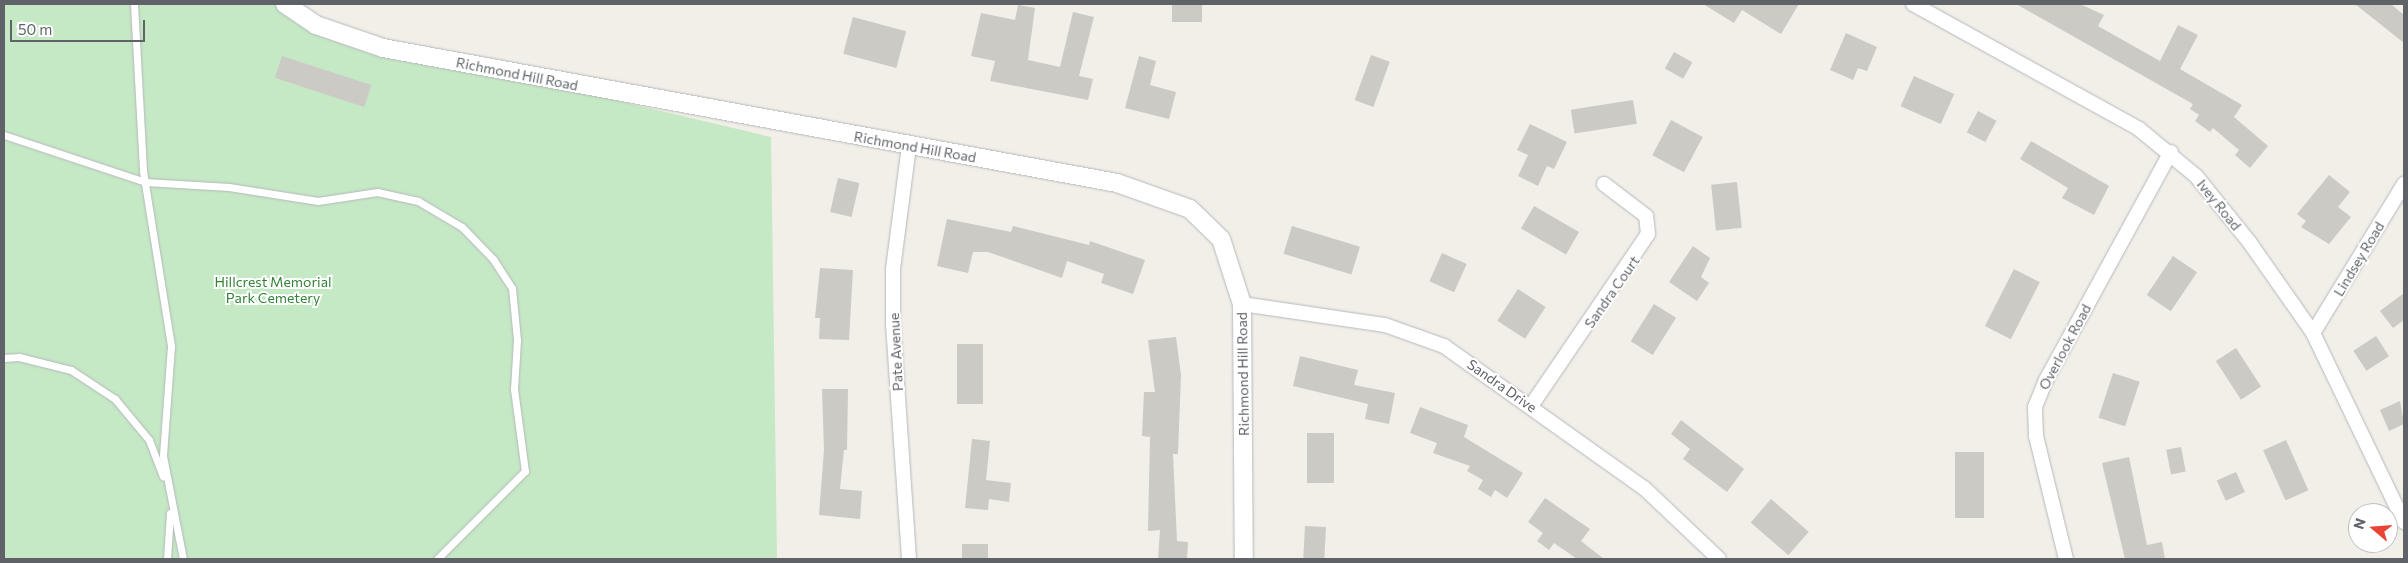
<!DOCTYPE html>
<html>
<head>
<meta charset="utf-8">
<style>
	body { margin:0 }
	#map { position:relative; width:2408px; height:563px; overflow:hidden; background:#f1efe8; font-family:Commissioner,sans-serif }
	div>[style] { position:absolute }
	.green>* { inset:0; background:#c5e8c5 }
	.building>* { inset:0; background:#cccac5; transform-origin:0 0 }
	.roads { filter:drop-shadow(0 0 1px #b5b8bc) drop-shadow(0 0 1px #b5b8bc) }
	.service>* { height:7px; margin:-3.5px; padding:0 3.5px; transform-origin:3.5px; border-radius:3.5px; background:#fff }
	.minor>* { height:14px; margin:-7px; padding:0 7px; transform-origin:7px; border-radius:7px; background:#fff }
	.tertiary>* { height:18px; margin:-9px; padding:0 9px; transform-origin:9px; border-radius:9px; background:#fff }
	span { translate:-50% -50%; white-space:nowrap; text-align:center; line-height:1.15; -webkit-text-stroke:4px #fff; paint-order:stroke }
	.street-label { font-size:14px; color:#5f6368 }
	.park-label { font-size:14px; color:#348238 }
	.frame { position:absolute; inset:0; border:5px solid #5f6368; pointer-events:none }
	.north { position:absolute; left:2348px; top:503px; width:50px; height:50px; box-sizing:border-box; background:#fff; border:1px solid #bfc1c3; border-radius:50%; rotate:288deg; font-size:14px; font-weight:700; line-height:20px; text-align:center; color:#5f6368 }
	.north::after { content:''; display:block; margin:auto; width:18px; height:22px; background:#ea4335; clip-path:polygon(50% 0,100% 100%,50% 72%,0 100%) }
	.scale { position:absolute; left:10px; top:20px; width:135px; height:22px; box-sizing:border-box; border:2px solid #5f6368; border-top:0; padding-left:6px; font-size:15px; line-height:18px; white-space:nowrap; color:#5f6368; -webkit-text-stroke:4px #fff; paint-order:stroke }
</style>
</head>
<body>
<div id="map">
	<div class="green">
		<i style="clip-path:polygon(4px 4px,286px 4px,299px 15px,431px 57px,771px 137px,777px 559px,4px 559px)"></i>
	</div>
	<div class="building">
		<i style="left:1172px;top:4px;width:30px;height:18px"></i>
		<i style="clip-path:polygon(1703px 4px,1799px 4px,1781px 34px,1742px 10px,1734px 23px)"></i>
		<i style="clip-path:polygon(2016px 4px,2080px 4px,2104px 15px,2098px 26px,2160px 61px,2178px 25px,2198px 35px,2180px 69px,2242px 105px,2234px 117px,2268px 146px,2250px 168px,2235px 155px,2239px 150px,2213px 128px,2210px 132px,2195px 121px,2199px 115px,2190px 109px,2193px 104px)"></i>
		<i style="clip-path:polygon(2355px 4px,2391px 4px,2404px 15px,2404px 43px)"></i>
		<i style="clip-path:polygon(1018px 5px,1035px 8px,1028px 60px,1060px 67px,1073px 12px,1094px 17px,1079px 76px,1093px 79px,1088px 100px,990px 81px,995px 61px,971px 56px,981px 13px,1015px 20px)"></i>
		<i style="left:853px;top:17px;width:55px;height:38px;rotate:15deg"></i>
		<i style="clip-path:polygon(1846px 33px,1877px 47px,1867px 71px,1858px 68px,1853px 80px,1830px 70px)"></i>
		<i style="left:1674px;top:52px;width:21px;height:19px;rotate:29deg"></i>
		<i style="left:1371px;top:55px;width:20px;height:48px;rotate:20deg"></i>
		<i style="left:282px;top:56px;width:94px;height:23px;rotate:18deg"></i>
		<i style="clip-path:polygon(1139px 56px,1156px 61px,1150px 85px,1176px 92px,1169px 119px,1125px 108px)"></i>
		<i style="left:1914px;top:76px;width:44px;height:33px;rotate:24deg"></i>
		<i style="left:1633px;top:100px;width:24px;height:63px;rotate:81deg"></i>
		<i style="left:1978px;top:111px;width:21px;height:24px;rotate:28deg"></i>
		<i style="left:1671px;top:120px;width:36px;height:40px;rotate:28deg"></i>
		<i style="clip-path:polygon(1530px 124px,1567px 142px,1554px 169px,1547px 166px,1538px 186px,1518px 176px,1528px 155px,1517px 150px)"></i>
		<i style="clip-path:polygon(2031px 141px,2109px 186px,2094px 215px,2062px 198px,2068px 188px,2020px 159px)"></i>
		<i style="clip-path:polygon(2329px 175px,2350px 192px,2338px 207px,2351px 217px,2329px 244px,2301px 227px,2306px 221px,2297px 214px)"></i>
		<i style="left:838px;top:178px;width:22px;height:35px;rotate:13deg"></i>
		<i style="left:1737px;top:182px;width:46px;height:26px;rotate:84deg"></i>
		<i style="left:1534px;top:206px;width:52px;height:26px;rotate:30deg"></i>
		<i style="clip-path:polygon(947px 219px,1011px 232px,1013px 226px,1089px 245px,1090px 241px,1145px 260px,1133px 294px,1101px 283px,1104px 274px,1067px 261px,1062px 278px,988px 252px,973px 252px,968px 273px,937px 266px)"></i>
		<i style="left:1292px;top:226px;width:71px;height:29px;rotate:17deg"></i>
		<i style="clip-path:polygon(1693px 246px,1710px 258px,1701px 277px,1709px 283px,1697px 301px,1669px 282px)"></i>
		<i style="left:1442px;top:253px;width:27px;height:31px;rotate:24deg"></i>
		<i style="left:2173px;top:256px;width:29px;height:47px;rotate:34deg"></i>
		<i style="clip-path:polygon(820px 268px,853px 270px,849px 340px,819px 339px,820px 318px,815px 318px)"></i>
		<i style="left:2014px;top:269px;width:29px;height:64px;rotate:27deg"></i>
		<i style="left:1518px;top:289px;width:33px;height:38px;rotate:33deg"></i>
		<i style="clip-path:polygon(2404px 293px,2404px 320px,2393px 328px,2380px 311px)"></i>
		<i style="left:1654px;top:304px;width:26px;height:44px;rotate:32deg"></i>
		<i style="left:2376px;top:336px;width:24px;height:27px;rotate:57deg"></i>
		<i style="clip-path:polygon(1176px 337px,1181px 375px,1178px 454px,1173px 454px,1177px 541px,1188px 542px,1187px 559px,1158px 559px,1160px 530px,1148px 531px,1150px 437px,1142px 436px,1144px 392px,1155px 392px,1148px 340px)"></i>
		<i style="left:957px;top:344px;width:26px;height:60px"></i>
		<i style="left:2236px;top:348px;width:46px;height:24px;rotate:57deg"></i>
		<i style="clip-path:polygon(1300px 356px,1358px 370px,1354px 385px,1395px 393px,1389px 424px,1365px 419px,1368px 404px,1293px 386px)"></i>
		<i style="left:2113px;top:373px;width:28px;height:47px;rotate:18deg"></i>
		<i style="clip-path:polygon(822px 389px,848px 389px,847px 450px,844px 450px,840px 489px,862px 491px,860px 519px,819px 515px,824px 450px)"></i>
		<i style="clip-path:polygon(2400px 401px,2404px 424px,2389px 431px,2380px 410px)"></i>
		<i style="clip-path:polygon(1420px 407px,1468px 425px,1464px 437px,1523px 473px,1507px 498px,1495px 490px,1491px 497px,1478px 489px,1483px 480px,1467px 471px,1470px 466px,1433px 453px,1437px 443px,1410px 433px)"></i>
		<i style="clip-path:polygon(1681px 420px,1744px 469px,1727px 492px,1683px 459px,1690px 449px,1671px 434px)"></i>
		<i style="left:1307px;top:433px;width:27px;height:50px"></i>
		<i style="clip-path:polygon(972px 439px,990px 441px,986px 480px,1011px 483px,1009px 502px,989px 499px,988px 510px,965px 508px)"></i>
		<i style="left:2286px;top:440px;width:55px;height:25px;rotate:66deg"></i>
		<i style="left:2181px;top:447px;width:25px;height:15px;rotate:79deg"></i>
		<i style="left:1955px;top:452px;width:29px;height:66px"></i>
		<i style="clip-path:polygon(2129px 457px,2147px 545px,2162px 542px,2165px 559px,2125px 559px,2102px 463px)"></i>
		<i style="left:2236px;top:472px;width:22px;height:21px;rotate:66deg"></i>
		<i style="clip-path:polygon(1545px 498px,1590px 529px,1581px 541px,1604px 559px,1577px 559px,1554px 543px,1549px 550px,1537px 541px,1543px 533px,1528px 522px)"></i>
		<i style="left:1771px;top:499px;width:50px;height:31px;rotate:41deg"></i>
		<i style="left:1305px;top:526px;width:21px;height:33px;rotate:3deg"></i>
		<i style="left:962px;top:544px;width:26px;height:15px"></i>
	</div>
	<div class="roads">
		<div class="service">
			<i style="left:134px;top:4px;width:167px;rotate:86.9deg"></i>
			<i style="left:143px;top:171px;width:177px;rotate:80.9deg"></i>
			<i style="left:171px;top:346px;width:110px;rotate:94.2deg"></i>
			<i style="left:163px;top:456px;width:105px;rotate:79deg"></i>
			<i style="left:4px;top:135px;width:149px;rotate:18.4deg"></i>
			<i style="left:145px;top:182px;width:84px;rotate:3.4deg"></i>
			<i style="left:229px;top:187px;width:90px;rotate:8.9deg"></i>
			<i style="left:318px;top:201px;width:60px;rotate:-8.7deg"></i>
			<i style="left:377px;top:192px;width:42px;rotate:12.4deg"></i>
			<i style="left:418px;top:201px;width:51px;rotate:30.6deg"></i>
			<i style="left:462px;top:227px;width:45px;rotate:45.9deg"></i>
			<i style="left:493px;top:259px;width:35px;rotate:57deg"></i>
			<i style="left:512px;top:288px;width:52px;rotate:84.5deg"></i>
			<i style="left:517px;top:340px;width:49px;rotate:93.5deg"></i>
			<i style="left:514px;top:389px;width:83px;rotate:82.4deg"></i>
			<i style="left:525px;top:471px;width:124px;rotate:135deg"></i>
			<i style="left:4px;top:358px;width:15px;rotate:-4deg"></i>
			<i style="left:19px;top:357px;width:54px;rotate:14deg"></i>
			<i style="left:71px;top:370px;width:53px;rotate:33.4deg"></i>
			<i style="left:115px;top:399px;width:53px;rotate:50.3deg"></i>
			<i style="left:149px;top:440px;width:39px;rotate:69deg"></i>
			<i style="left:167px;top:559px;width:46px;rotate:-86.3deg"></i>
		</div>
		<div class="minor">
			<i style="left:1913px;top:4px;width:258px;rotate:28.9deg"></i>
			<i style="left:2139px;top:129px;width:74px;rotate:39.5deg"></i>
			<i style="left:2196px;top:176px;width:86px;rotate:51.1deg"></i>
			<i style="left:2250px;top:243px;width:110px;rotate:55deg"></i>
			<i style="left:2313px;top:333px;width:210px;rotate:64.3deg"></i>
			<i style="left:909px;top:146px;width:125px;rotate:97.4deg"></i>
			<i style="left:893px;top:270px;width:54px;rotate:90deg"></i>
			<i style="left:893px;top:324px;width:236px;rotate:86.1deg"></i>
			<i style="left:1242px;top:304px;width:145px;rotate:8.4deg"></i>
			<i style="left:1385px;top:325px;width:63px;rotate:19.6deg"></i>
			<i style="left:1444px;top:346px;width:245px;rotate:35.4deg"></i>
			<i style="left:1644px;top:488px;width:103px;rotate:43.4deg"></i>
			<i style="left:2313px;top:333px;width:175px;rotate:-58.6deg"></i>
			<i style="left:1531px;top:406px;width:208px;rotate:-55.8deg"></i>
			<i style="left:1648px;top:234px;width:18px;rotate:-96deg"></i>
			<i style="left:1646px;top:216px;width:53px;rotate:-142.7deg"></i>
			<i style="left:2066px;top:559px;width:127px;rotate:-103.7deg"></i>
			<i style="left:2036px;top:436px;width:29px;rotate:-92deg"></i>
			<i style="left:2035px;top:407px;width:29px;rotate:-68deg"></i>
			<i style="left:2046px;top:380px;width:260px;rotate:-61.3deg"></i>
		</div>
		<div class="tertiary">
			<i style="left:285px;top:4px;width:37px;rotate:34deg"></i>
			<i style="left:316px;top:25px;width:71px;rotate:18.9deg"></i>
			<i style="left:383px;top:48px;width:746px;rotate:10.42deg"></i>
			<i style="left:1117px;top:183px;width:77px;rotate:19.6deg"></i>
			<i style="left:1190px;top:209px;width:43px;rotate:44.1deg"></i>
			<i style="left:1221px;top:239px;width:68px;rotate:72.1deg"></i>
			<i style="left:1242px;top:304px;width:255px;rotate:89.6deg"></i>
		</div>
	</div>
	<div class="street-label">
		<span style="left:517px;top:74px;rotate:11deg">Richmond Hill Road</span>
		<span style="left:915px;top:147px;rotate:10deg">Richmond Hill Road</span>
		<span style="left:2219px;top:205px;rotate:51deg">Ivey Road</span>
		<span style="left:2359px;top:259px;rotate:-59deg">Lindsey Road</span>
		<span style="left:1612px;top:292px;rotate:-55deg">Sandra Court</span>
		<span style="left:2065px;top:347px;rotate:-62deg">Overlook Road</span>
		<span style="left:896px;top:352px;rotate:-93deg">Pate Avenue</span>
		<span style="left:1243px;top:374px;rotate:-91deg">Richmond Hill Road</span>
		<span style="left:1502px;top:386px;rotate:35deg">Sandra Drive</span>
	</div>
	<div class="park-label">
		<span style="left:273px;top:290px">Hillcrest Memorial<br>Park Cemetery</span>
	</div>
	<div class="frame"></div>
	<div class="north">N</div>
	<div class="scale">50 m</div>
</div>
</body>
</html>
